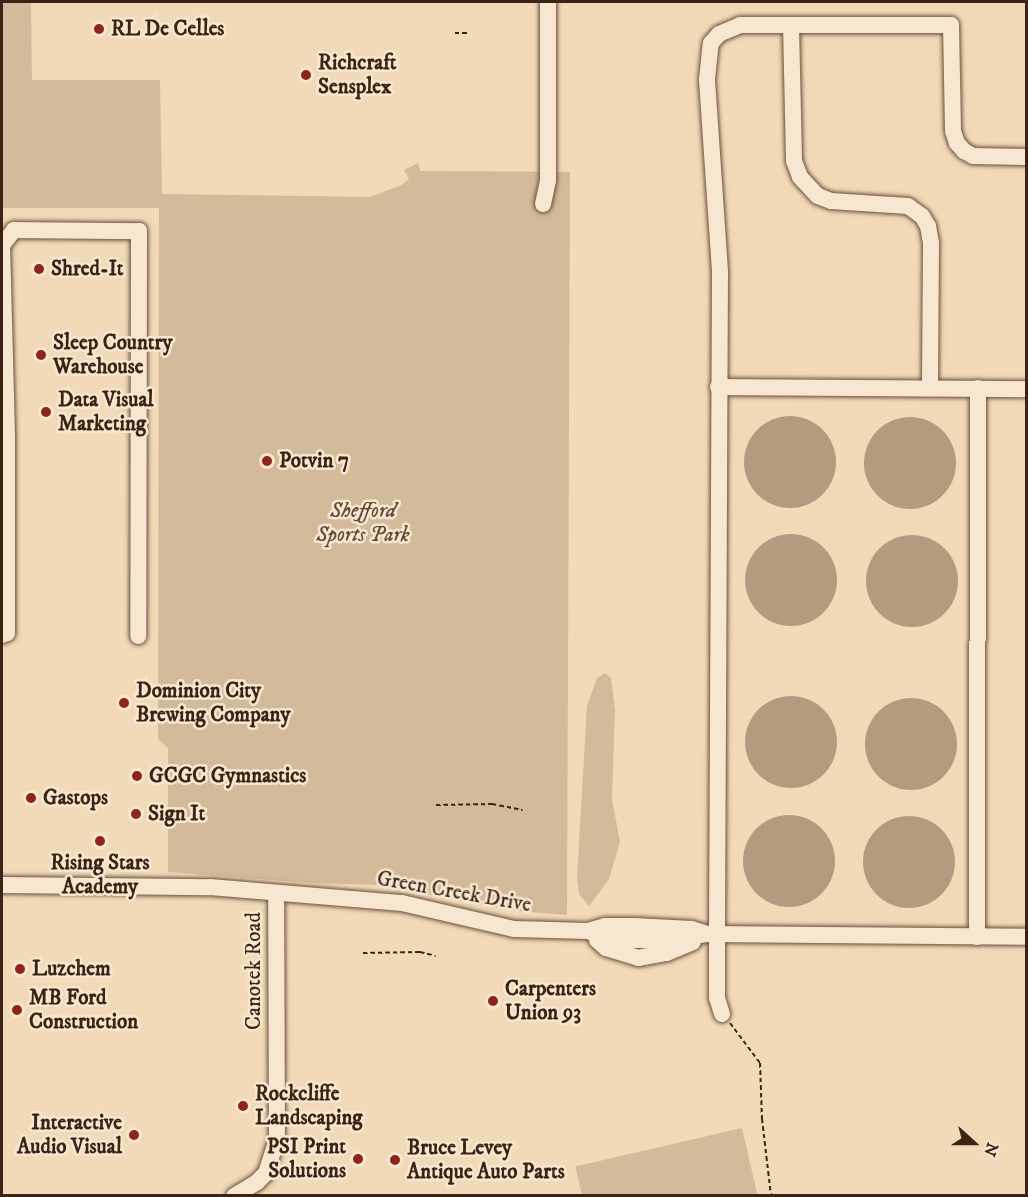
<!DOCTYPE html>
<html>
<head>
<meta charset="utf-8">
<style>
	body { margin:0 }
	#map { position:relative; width:1028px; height:1197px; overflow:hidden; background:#f2d9b7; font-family:"IM FELL DW Pica",serif }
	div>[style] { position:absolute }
	.green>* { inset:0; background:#d3ba9b; transform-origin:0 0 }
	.water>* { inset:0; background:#b49b80 }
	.round { border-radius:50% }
	.path>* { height:2px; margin-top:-1px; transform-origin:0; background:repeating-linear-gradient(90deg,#3d2314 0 4.5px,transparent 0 7.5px) }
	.roads { filter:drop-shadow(0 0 2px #6a503d) drop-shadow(0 0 2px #6a503d) }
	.minor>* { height:16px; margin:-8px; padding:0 8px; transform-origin:8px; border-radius:8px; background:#f7e6d0 }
	.dots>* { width:16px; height:16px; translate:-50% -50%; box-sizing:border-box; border:3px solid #f7e6d0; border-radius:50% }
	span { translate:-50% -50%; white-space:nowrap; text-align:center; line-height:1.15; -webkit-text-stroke:5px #f7e6d0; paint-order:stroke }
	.poi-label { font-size:21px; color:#3d2314; font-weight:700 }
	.left { translate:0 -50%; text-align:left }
	.right { translate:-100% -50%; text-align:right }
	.park-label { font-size:21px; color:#624936; font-style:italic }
	.street-label { font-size:21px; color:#3d2314 }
	.frame { position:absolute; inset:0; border:3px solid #3d2314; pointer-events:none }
	.north { position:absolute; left:944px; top:1113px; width:60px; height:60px; -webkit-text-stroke:4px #f7e6d0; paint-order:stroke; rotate:111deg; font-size:16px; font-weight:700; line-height:24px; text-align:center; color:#3d2314 }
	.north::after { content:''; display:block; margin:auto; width:21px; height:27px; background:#3d2314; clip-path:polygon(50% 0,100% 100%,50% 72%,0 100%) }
</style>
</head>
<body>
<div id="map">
	<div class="green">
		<i style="clip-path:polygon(2px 2px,31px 2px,32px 80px,160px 80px,162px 194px,370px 197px,402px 185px,409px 179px,404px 170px,418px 163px,420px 171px,570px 172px,567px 915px,517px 911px,378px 885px,311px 883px,168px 872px,168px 748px,158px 739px,159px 208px,2px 208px)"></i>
		<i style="clip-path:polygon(605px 673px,611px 678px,615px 710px,612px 799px,620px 842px,609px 879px,589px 906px,579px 894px,577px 877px,587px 706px,597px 678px)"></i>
		<i style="left:742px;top:1128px;width:69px;height:171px;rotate:77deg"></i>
	</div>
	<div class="water">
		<i class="round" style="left:744px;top:416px;width:92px;height:92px"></i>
		<i class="round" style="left:864px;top:417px;width:92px;height:92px"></i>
		<i class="round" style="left:745px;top:534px;width:92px;height:92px"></i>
		<i class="round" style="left:866px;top:535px;width:92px;height:92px"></i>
		<i class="round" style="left:745px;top:696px;width:92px;height:92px"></i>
		<i class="round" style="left:865px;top:698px;width:92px;height:92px"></i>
		<i class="round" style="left:743px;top:815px;width:92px;height:92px"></i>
		<i class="round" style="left:863px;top:816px;width:92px;height:92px"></i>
	</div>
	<div class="path">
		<i style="left:455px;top:33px;width:14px"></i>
		<i style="left:436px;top:805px;width:56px;rotate:-1deg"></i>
		<i style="left:492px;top:804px;width:31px;rotate:11deg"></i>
		<i style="left:363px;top:953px;width:57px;rotate:-1deg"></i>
		<i style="left:420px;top:952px;width:16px;rotate:14deg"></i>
		<i style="left:730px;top:1023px;width:50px;rotate:53.1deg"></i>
		<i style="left:760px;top:1063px;width:56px;rotate:88deg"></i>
		<i style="left:762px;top:1119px;width:78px;rotate:83.3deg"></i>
	</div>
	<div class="roads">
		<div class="minor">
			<i style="left:791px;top:26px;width:135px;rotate:88.7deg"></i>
			<i style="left:794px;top:161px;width:17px;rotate:69deg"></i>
			<i style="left:800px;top:177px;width:26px;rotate:47deg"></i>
			<i style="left:818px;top:196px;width:14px;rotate:21deg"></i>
			<i style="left:831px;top:201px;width:77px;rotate:3.7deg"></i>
			<i style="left:908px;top:206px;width:17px;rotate:36deg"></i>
			<i style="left:922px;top:216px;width:12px;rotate:59deg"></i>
			<i style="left:928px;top:226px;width:17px;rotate:80deg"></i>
			<i style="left:931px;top:243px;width:145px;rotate:90.4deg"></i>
			<i style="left:543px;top:204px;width:25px;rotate:-78deg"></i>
			<i style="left:548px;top:180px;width:178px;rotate:-90deg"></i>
			<i style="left:2px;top:244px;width:193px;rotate:88.5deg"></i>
			<i style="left:7px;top:437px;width:196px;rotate:90deg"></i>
			<i style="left:7px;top:633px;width:5px;rotate:158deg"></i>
			<i style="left:3px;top:244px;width:18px;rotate:-52deg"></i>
			<i style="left:14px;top:230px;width:125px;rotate:0.5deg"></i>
			<i style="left:139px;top:231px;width:405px;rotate:90.1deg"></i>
			<i style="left:718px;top:387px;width:308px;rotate:0.4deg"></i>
			<i style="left:2px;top:885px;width:208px;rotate:0.6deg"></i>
			<i style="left:210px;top:887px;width:193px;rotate:4.8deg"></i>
			<i style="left:402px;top:903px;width:115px;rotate:13.1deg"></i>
			<i style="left:514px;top:929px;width:74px;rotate:1.5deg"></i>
			<i style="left:588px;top:931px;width:18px;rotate:-16deg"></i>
			<i style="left:605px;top:926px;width:29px"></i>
			<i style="left:634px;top:926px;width:58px;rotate:3deg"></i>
			<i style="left:692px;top:929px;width:16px;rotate:18deg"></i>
			<i style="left:588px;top:931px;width:21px;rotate:23deg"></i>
			<i style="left:607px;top:939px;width:57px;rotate:2deg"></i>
			<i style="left:664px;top:941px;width:44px;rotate:-9.2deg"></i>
			<i style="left:707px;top:934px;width:319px;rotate:0.5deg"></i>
			<i style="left:977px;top:937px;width:549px;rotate:-89.9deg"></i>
			<i style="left:597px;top:940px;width:12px;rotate:42deg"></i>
			<i style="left:606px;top:948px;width:34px;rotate:17deg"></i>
			<i style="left:638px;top:958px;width:29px;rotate:-10deg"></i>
			<i style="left:667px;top:953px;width:28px;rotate:-23deg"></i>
			<i style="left:722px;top:1014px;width:17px;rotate:-107deg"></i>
			<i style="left:717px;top:998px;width:64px;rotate:-90deg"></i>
			<i style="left:717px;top:934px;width:663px;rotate:-89.74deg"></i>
			<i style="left:720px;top:271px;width:192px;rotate:-93.9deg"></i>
			<i style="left:707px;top:79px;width:36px;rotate:-84deg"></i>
			<i style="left:711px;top:43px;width:12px;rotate:-48deg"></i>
			<i style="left:719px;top:34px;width:23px;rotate:-23deg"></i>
			<i style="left:740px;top:25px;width:211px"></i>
			<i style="left:951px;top:25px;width:106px;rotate:88.9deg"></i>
			<i style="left:953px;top:131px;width:13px;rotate:72deg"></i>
			<i style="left:957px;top:143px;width:11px;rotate:49deg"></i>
			<i style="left:964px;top:151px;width:10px;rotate:29deg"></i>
			<i style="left:973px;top:156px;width:53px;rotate:1.1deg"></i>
			<i style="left:234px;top:1196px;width:27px;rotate:-31deg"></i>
			<i style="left:257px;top:1182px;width:13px;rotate:-45deg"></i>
			<i style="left:266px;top:1173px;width:35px;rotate:-72deg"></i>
			<i style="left:277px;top:1140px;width:247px;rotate:-90.2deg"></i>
		</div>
	</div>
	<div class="dots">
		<i style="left:99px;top:29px;background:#8f2418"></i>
		<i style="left:306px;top:75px;background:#8f2418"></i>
		<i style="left:39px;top:269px;background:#8f2418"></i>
		<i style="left:41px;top:355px;background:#8f2418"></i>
		<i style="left:46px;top:412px;background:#8f2418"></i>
		<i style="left:267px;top:461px;background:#8f2418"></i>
		<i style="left:124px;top:703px;background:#8f2418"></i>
		<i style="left:137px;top:776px;background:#8f2418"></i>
		<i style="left:31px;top:798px;background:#8f2418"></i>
		<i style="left:136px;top:814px;background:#8f2418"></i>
		<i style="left:100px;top:841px;background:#8f2418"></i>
		<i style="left:20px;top:969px;background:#8f2418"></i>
		<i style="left:493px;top:1001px;background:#8f2418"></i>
		<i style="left:17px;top:1010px;background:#8f2418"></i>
		<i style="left:243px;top:1106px;background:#8f2418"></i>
		<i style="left:134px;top:1135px;background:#8f2418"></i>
		<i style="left:358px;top:1159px;background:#8f2418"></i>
		<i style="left:395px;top:1160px;background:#8f2418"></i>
	</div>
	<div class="poi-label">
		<span class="left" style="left:111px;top:29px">RL De Celles</span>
		<span class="left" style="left:318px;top:75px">Richcraft<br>Sensplex</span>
		<span class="left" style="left:51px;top:269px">Shred-It</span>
		<span class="left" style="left:53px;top:355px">Sleep Country<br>Warehouse</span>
		<span class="left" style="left:58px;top:412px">Data Visual<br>Marketing</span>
		<span class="left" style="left:279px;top:461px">Potvin 7</span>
		<span class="left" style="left:136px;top:703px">Dominion City<br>Brewing Company</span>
		<span class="left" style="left:149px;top:776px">GCGC Gymnastics</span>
		<span class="left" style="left:43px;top:798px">Gastops</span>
		<span class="left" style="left:148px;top:814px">Sign It</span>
		<span style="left:100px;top:875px">Rising Stars<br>Academy</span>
		<span class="left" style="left:32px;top:969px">Luzchem</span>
		<span class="left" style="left:505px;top:1001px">Carpenters<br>Union 93</span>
		<span class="left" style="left:29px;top:1010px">MB Ford<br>Construction</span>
		<span class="left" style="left:255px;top:1106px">Rockcliffe<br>Landscaping</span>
		<span class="right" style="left:122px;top:1135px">Interactive<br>Audio Visual</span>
		<span class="right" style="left:346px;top:1159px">PSI Print<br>Solutions</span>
		<span class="left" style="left:407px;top:1160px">Bruce Levey<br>Antique Auto Parts</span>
	</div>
	<div class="park-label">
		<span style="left:363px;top:523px">Shefford<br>Sports Park</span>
	</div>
	<div class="street-label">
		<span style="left:454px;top:892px;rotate:10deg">Green Creek Drive</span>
		<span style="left:254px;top:971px;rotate:-90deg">Canotek Road</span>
	</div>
	<div class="frame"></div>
	<div class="north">N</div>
</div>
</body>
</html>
